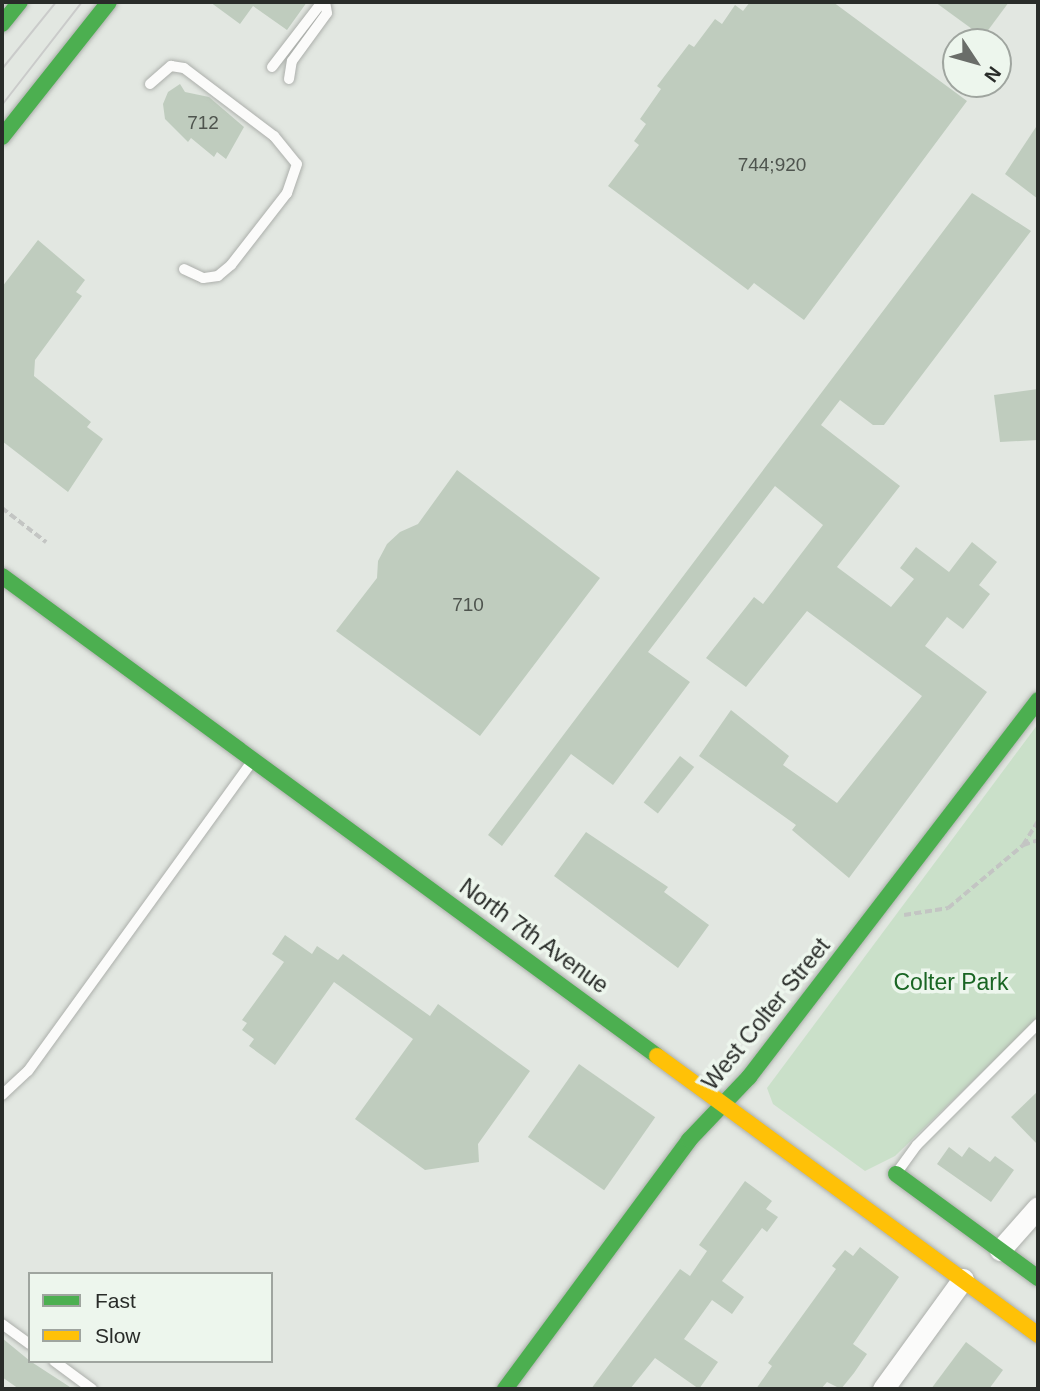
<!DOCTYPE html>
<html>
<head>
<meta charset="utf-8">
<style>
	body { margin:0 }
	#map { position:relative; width:1040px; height:1391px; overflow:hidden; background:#e2e7e1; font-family:Arial,sans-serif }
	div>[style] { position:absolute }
	.green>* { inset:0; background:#cae0c9 }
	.building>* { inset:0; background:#bfccbe; transform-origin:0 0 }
	.path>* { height:3.5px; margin-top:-1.75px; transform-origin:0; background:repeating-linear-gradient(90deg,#c3c5c3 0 7px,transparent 0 10.5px) }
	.roads { filter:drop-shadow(0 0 2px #acafab) drop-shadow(0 0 2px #acafab) }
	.lane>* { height:10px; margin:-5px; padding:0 5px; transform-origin:5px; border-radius:5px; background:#fbfbfa }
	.street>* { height:21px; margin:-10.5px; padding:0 10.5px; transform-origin:10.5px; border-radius:10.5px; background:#fbfbfa }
	.fast>* { height:16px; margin:-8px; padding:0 8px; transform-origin:8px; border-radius:8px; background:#4caf50 }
	.slow>* { height:16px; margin:-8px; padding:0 8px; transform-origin:8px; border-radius:8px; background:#ffc107 }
	.tram>* { height:2px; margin:-1px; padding:0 1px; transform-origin:1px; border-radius:1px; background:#cacbca }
	span { translate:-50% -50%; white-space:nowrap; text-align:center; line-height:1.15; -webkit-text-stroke:7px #edf6ed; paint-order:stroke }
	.number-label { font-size:19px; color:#4e544e }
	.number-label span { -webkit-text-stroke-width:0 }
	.street-label { font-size:23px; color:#292c29 }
	.park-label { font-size:23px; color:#196523 }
	.frame { position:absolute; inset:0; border:4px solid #292c29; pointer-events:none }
	.legend { position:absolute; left:28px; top:1272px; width:245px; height:91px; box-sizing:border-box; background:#edf6ed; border:2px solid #9fa59f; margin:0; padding:9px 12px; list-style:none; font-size:21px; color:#292c29 }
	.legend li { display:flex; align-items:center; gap:14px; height:35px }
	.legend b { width:35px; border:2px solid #9fa59f }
	.north { position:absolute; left:942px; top:28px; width:70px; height:70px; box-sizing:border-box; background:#edf6ed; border:2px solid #9fa59f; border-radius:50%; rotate:126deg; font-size:19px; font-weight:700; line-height:28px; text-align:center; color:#292c29 }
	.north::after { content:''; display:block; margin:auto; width:24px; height:32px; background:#6a6d69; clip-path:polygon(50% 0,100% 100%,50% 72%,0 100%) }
</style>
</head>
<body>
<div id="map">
	<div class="green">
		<i style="clip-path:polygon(1038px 724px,1038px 1018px,895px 1156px,865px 1171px,773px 1104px,767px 1088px)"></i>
	</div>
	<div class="building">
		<i style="clip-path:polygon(210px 2px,307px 2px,287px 30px,253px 6px,240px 24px)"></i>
		<i style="clip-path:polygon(750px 2px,833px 2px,967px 101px,804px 320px,754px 283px,748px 290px,608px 186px,639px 145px,634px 141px,646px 124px,640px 119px,661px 89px,657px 86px,689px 44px,694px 47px,715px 19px,722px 24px,735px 5px,743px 11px)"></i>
		<i style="clip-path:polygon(935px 2px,1009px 2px,983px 37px)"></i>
		<i style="clip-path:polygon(180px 84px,185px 92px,209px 97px,244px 127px,226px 159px,217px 152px,214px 157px,191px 138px,188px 142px,165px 119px,163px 104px,168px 92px)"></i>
		<i style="clip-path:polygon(1038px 124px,1038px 199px,1005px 174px)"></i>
		<i style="clip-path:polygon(972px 193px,1031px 231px,884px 425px,873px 425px,840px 400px,821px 425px,900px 486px,837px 567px,891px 607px,914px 579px,900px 568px,916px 547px,949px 572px,972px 542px,997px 562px,979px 585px,990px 594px,963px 629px,947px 617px,925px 646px,987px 692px,849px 878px,792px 830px,796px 825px,699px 756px,731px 710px,789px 756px,783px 765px,837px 803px,922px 696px,807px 611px,746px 687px,706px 658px,754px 597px,763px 604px,823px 525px,775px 486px,648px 652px,690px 682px,613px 785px,571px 754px,502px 846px,488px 835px)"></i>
		<i style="clip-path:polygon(38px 240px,85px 280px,76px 292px,82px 296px,35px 360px,34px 376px,91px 422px,87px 427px,103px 439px,68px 492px,2px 441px,2px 287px)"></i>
		<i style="clip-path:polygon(1038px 389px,1038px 440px,1000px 442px,994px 395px)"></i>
		<i style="clip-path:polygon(457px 470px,600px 578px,480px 736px,336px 631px,377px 578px,378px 561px,387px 544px,400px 532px,418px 524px)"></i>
		<i style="left:680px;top:756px;width:18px;height:59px;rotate:38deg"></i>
		<i style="clip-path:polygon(586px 832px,668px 887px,664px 892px,709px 925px,678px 968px,554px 876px)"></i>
		<i style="clip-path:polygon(285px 935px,312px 954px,317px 946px,338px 960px,343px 954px,430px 1016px,438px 1004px,530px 1071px,478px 1144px,479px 1162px,425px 1170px,355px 1119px,413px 1039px,334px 982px,275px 1065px,249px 1046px,254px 1039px,242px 1030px,247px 1023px,242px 1020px,284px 962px,272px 954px)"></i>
		<i style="left:579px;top:1064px;width:93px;height:89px;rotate:35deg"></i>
		<i style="clip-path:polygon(1038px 1091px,1038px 1145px,1011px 1117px)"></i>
		<i style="clip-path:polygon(949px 1147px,962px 1157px,969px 1147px,990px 1162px,995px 1156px,1014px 1170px,991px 1202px,937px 1164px)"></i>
		<i style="clip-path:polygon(745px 1181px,772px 1201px,766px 1209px,778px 1217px,767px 1232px,762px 1228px,722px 1281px,744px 1297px,732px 1314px,712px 1300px,684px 1339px,718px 1362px,699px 1389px,655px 1358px,630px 1389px,591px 1389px,680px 1269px,690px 1276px,707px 1251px,699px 1245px)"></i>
		<i style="clip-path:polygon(860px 1247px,899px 1277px,853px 1344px,867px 1354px,854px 1373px,841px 1389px,827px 1382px,821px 1389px,756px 1389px,772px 1366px,768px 1363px,836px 1269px,832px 1266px,845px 1250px,853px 1256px)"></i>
		<i style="clip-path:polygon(2px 1338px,30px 1361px,73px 1389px,19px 1389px,2px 1377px)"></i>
		<i style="clip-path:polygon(966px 1342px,1003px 1370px,989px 1389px,931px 1389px)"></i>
	</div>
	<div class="path">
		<i style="left:2px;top:508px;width:56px;rotate:37.7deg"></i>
		<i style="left:1023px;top:845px;width:28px;rotate:-58deg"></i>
		<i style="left:904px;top:915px;width:45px;rotate:-9deg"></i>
		<i style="left:948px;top:908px;width:98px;rotate:-40deg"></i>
		<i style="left:1023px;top:845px;width:16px;rotate:-18deg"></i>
	</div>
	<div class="roads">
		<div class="lane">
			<i style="left:272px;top:67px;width:82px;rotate:-52.4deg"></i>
			<i style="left:289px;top:79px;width:18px;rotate:-81deg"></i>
			<i style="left:292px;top:61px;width:59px;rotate:-53.9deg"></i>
			<i style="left:327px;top:13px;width:11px;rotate:-100deg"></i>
			<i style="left:150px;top:84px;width:28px;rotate:-41deg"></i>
			<i style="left:171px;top:66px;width:13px;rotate:9deg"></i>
			<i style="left:184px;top:68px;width:113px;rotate:37.1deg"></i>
			<i style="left:274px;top:136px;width:36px;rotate:51deg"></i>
			<i style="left:297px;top:164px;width:31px;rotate:109deg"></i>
			<i style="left:287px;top:193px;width:91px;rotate:127.9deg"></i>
			<i style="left:231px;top:265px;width:17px;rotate:140deg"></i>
			<i style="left:218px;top:276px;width:15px;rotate:172deg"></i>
			<i style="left:203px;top:278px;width:21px;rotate:-155deg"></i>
			<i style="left:2px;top:1095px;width:35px;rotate:-43deg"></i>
			<i style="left:28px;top:1071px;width:382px;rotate:-54.1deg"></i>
			<i style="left:898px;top:1171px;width:32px;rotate:-54deg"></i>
			<i style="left:917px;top:1145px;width:171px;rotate:-45deg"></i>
			<i style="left:2px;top:1324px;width:34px;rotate:36deg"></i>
			<i style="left:54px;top:1361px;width:47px;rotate:36.4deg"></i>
		</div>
		<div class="street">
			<i style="left:1000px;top:1250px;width:57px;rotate:-48.5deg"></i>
			<i style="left:883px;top:1389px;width:136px;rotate:-54deg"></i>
		</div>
		<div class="fast">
			<i style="left:2px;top:24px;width:28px;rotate:-51deg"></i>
			<i style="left:2px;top:137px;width:172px;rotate:-51.6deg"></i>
			<i style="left:2px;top:576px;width:812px;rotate:36.23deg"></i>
			<i style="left:896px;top:1174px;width:176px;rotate:36.2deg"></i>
			<i style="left:505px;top:1389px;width:310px;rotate:-53.5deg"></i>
			<i style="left:689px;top:1140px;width:87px;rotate:-46.4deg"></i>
			<i style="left:749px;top:1077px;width:475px;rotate:-52.5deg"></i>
		</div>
		<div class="slow">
			<i style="left:657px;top:1056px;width:472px;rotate:36.2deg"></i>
		</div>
	</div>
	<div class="tram">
		<i style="left:2px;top:69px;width:86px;rotate:-51.1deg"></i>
		<i style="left:2px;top:105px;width:130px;rotate:-52.2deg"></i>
	</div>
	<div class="number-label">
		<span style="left:203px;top:123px">712</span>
		<span style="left:772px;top:165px">744;920</span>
		<span style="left:468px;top:605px">710</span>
	</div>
	<div class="street-label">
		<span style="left:534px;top:936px;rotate:36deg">North 7th Avenue</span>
		<span style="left:766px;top:1014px;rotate:-51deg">West Colter Street</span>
	</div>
	<div class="park-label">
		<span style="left:951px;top:982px">Colter Park</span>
	</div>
	<div class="frame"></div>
	<ul class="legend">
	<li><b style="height:9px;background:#4caf50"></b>Fast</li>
	<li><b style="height:9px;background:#ffc107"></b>Slow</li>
	</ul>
	<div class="north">N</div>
</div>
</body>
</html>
